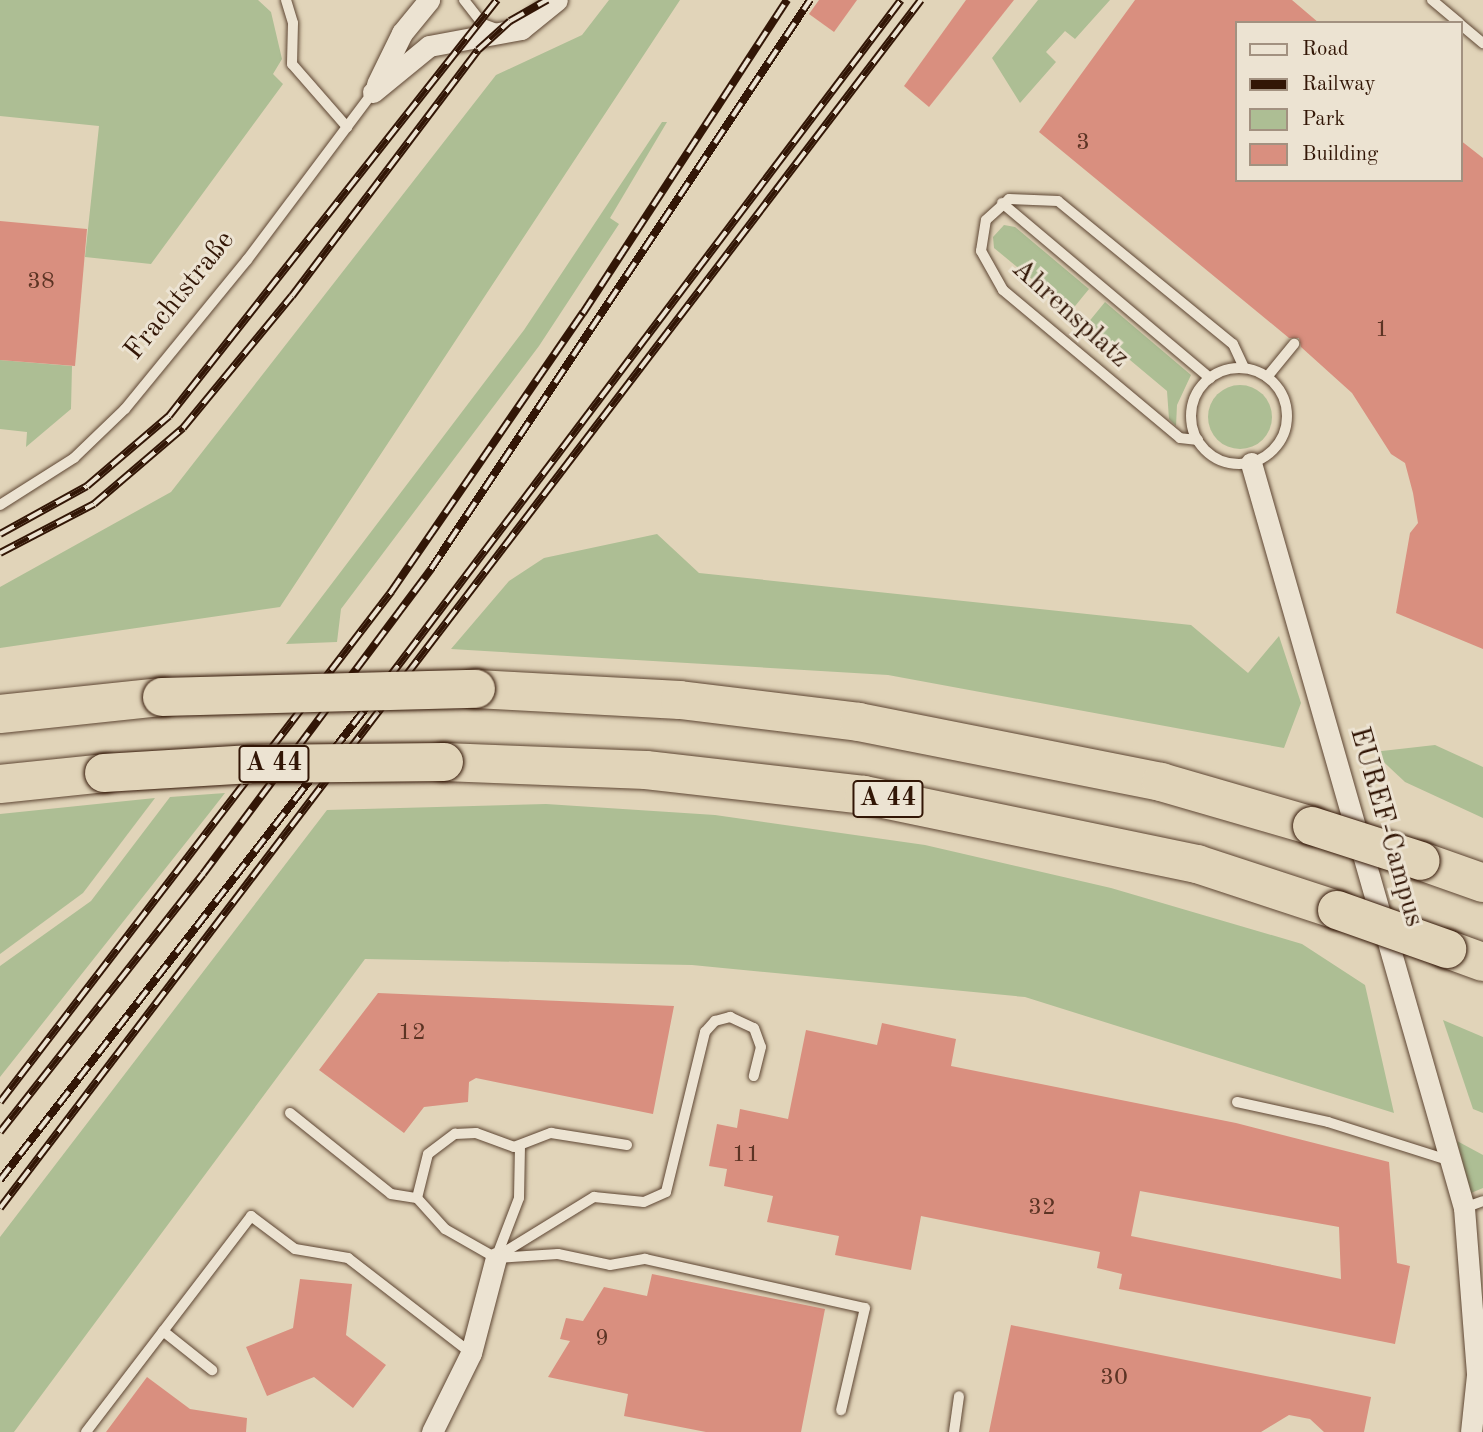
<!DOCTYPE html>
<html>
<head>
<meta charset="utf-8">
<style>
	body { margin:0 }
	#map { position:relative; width:1483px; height:1432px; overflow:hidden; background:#e1d4b9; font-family:"Old Standard TT",serif }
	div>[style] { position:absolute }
	.green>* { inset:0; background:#adbe94 }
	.round { border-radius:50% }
	.building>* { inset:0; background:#d98f7f }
	.roads { filter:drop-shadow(0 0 2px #5e4633) drop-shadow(0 0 2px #5e4633) }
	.service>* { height:10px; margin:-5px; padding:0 5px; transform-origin:5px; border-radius:5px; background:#ece3d2 }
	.service>.ring { margin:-5px; padding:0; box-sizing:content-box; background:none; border:10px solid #ece3d2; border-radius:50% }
	.minor>* { height:21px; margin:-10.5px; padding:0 10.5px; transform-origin:10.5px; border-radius:10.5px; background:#ece3d2 }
	.motorway>* { height:38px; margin:-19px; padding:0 19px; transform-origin:19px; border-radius:19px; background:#e1d4b9 }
	.rail>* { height:8px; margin-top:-4px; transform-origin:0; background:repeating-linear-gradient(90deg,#ece3d2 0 16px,#321606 0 32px); box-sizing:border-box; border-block:2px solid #321606 }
	.bridges { filter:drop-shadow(0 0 2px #321606) drop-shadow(0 0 2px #321606) }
	.motorway-bridge>* { height:38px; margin:-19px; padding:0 19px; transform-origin:19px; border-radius:19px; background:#e1d4b9 }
	span { translate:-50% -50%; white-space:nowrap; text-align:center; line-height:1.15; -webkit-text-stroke:6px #ece3d2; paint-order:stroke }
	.number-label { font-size:24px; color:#5c3424 }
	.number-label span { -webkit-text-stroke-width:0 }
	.shield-label span { padding:2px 5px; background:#ece3d2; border:2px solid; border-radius:5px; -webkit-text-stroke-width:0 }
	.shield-label { font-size:26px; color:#321606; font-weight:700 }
	.street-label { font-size:28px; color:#321606 }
	.legend { position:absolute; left:1235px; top:21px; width:228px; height:161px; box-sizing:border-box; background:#ece3d2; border:2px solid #a29180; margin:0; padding:9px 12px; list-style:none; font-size:21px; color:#321606 }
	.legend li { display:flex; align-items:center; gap:14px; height:35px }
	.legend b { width:35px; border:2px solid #a29180 }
</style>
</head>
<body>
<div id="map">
	<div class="green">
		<i style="clip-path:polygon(0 0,258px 0,271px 12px,282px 59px,273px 74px,283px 84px,151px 264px,85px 257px,99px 126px,0 116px)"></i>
		<i style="clip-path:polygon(609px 0,680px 0,280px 607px,0 648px,0 587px,171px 492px,496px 75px,582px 35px)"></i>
		<i style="clip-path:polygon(1038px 0,1110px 0,1075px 39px,1065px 31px,1046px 52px,1056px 62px,1020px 103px,992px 58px)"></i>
		<i style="clip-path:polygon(662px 122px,667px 122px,610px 218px,619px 224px,539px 346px,341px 609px,337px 642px,286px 644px,524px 330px)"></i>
		<i style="clip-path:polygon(1004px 225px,1015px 227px,1089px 289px,1071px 311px,994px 248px,993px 237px)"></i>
		<i style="clip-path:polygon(1105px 302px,1191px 375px,1177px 405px,1176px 426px,1169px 419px,1167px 391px,1087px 324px)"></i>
		<i style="clip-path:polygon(0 360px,72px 366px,71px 409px,26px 447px,27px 432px,0 429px)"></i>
		<i class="round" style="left:1208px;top:385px;width:64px;height:64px"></i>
		<i style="clip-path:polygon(657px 534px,699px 573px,1191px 625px,1248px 673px,1279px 636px,1301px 703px,1284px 748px,888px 675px,451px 649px,509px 581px,544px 558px)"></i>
		<i style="clip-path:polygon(1435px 745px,1483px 767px,1483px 818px,1405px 782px,1373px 752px)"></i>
		<i style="clip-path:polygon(225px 793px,207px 816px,0 1077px,0 966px,91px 901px,170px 797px)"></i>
		<i style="clip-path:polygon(155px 798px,83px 893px,0 954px,0 814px)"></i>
		<i style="clip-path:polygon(546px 804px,715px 815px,925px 845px,1111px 888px,1302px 944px,1365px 985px,1394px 1113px,1025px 997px,692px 965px,365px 959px,14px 1432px,0 1432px,0 1237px,327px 810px)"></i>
		<i style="clip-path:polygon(1443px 1020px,1483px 1037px,1483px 1113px,1473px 1109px)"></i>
		<i style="clip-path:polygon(1457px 1141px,1483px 1155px,1483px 1188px,1471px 1193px)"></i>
	</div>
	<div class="building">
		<i style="clip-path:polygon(819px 0,857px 0,834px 32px,809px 14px)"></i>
		<i style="clip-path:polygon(966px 0,1014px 0,929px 107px,904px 86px)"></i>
		<i style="clip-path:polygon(1135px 0,1292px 0,1319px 23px,1236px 23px,1236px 180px,1460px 180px,1460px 140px,1483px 158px,1483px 649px,1396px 613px,1410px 533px,1418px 523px,1413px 493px,1405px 463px,1391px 454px,1352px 393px,1301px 347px,1299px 338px,1289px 338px,1039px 132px)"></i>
		<i style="clip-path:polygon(0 221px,87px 229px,75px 366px,0 360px)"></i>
		<i style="clip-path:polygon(378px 993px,674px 1006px,653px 1114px,476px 1078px,469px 1082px,468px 1102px,424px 1107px,404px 1133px,319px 1070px)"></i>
		<i style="clip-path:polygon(evenodd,882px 1023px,956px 1039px,951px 1066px,1236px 1123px,1389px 1162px,1397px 1263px,1410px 1266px,1395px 1344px,1119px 1289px,1122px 1274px,1097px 1268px,1100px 1252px,921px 1216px,911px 1270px,835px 1255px,839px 1236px,767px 1222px,773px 1196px,724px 1186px,727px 1169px,709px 1166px,717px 1124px,737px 1128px,740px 1109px,788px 1119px,806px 1030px,877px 1045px,882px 1023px,1140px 1191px,1339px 1227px,1341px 1279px,1131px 1236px,1140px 1191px)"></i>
		<i style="clip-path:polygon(652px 1274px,825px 1309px,801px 1432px,706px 1432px,624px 1416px,628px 1394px,548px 1377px,570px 1341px,560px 1339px,566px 1318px,583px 1321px,604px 1287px,647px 1296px)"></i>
		<i style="clip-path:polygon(300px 1279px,352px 1284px,346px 1335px,386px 1365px,353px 1408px,314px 1377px,267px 1396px,246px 1347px,293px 1328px)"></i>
		<i style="clip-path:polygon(1011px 1325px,1371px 1397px,1364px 1432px,1324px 1432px,1310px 1419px,1289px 1415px,1261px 1432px,989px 1432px)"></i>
		<i style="clip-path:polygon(147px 1377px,190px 1409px,247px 1418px,246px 1432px,106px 1432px)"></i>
	</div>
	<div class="roads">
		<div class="service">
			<i style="left:286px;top:0;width:24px;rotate:73deg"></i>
			<i style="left:293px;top:23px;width:41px;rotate:91.4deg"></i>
			<i style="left:292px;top:64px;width:84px;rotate:48.9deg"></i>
			<i style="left:464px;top:0;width:31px;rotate:52deg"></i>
			<i style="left:483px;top:24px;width:15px;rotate:20deg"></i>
			<i style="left:1432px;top:0;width:35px;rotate:40deg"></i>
			<i style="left:1460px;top:24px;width:30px;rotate:40deg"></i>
			<i style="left:1002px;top:203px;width:272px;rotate:40.1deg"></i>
			<i class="ring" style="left:1191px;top:368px;width:86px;height:86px"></i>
			<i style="left:1267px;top:377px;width:43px;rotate:-50.7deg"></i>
			<i style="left:1198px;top:440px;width:18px;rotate:-174deg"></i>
			<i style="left:1180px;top:438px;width:231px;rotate:-140.1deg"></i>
			<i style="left:1003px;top:290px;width:45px;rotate:-119.4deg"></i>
			<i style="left:981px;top:251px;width:31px;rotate:-81deg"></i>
			<i style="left:986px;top:220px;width:31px;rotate:-42deg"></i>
			<i style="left:1009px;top:199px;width:49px;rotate:2.3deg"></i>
			<i style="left:1058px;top:201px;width:226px;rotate:39.3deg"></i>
			<i style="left:1233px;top:344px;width:26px;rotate:65deg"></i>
			<i style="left:0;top:505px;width:88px;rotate:-32.4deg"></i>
			<i style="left:74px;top:458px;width:71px;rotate:-43.9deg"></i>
			<i style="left:125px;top:409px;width:193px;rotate:-50.7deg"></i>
			<i style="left:247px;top:260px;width:210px;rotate:-53.1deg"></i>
			<i style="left:1237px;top:1102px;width:93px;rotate:12.4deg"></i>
			<i style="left:1328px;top:1122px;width:129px;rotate:17.6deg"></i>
			<i style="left:290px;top:1113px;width:129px;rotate:38.7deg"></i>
			<i style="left:391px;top:1194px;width:26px;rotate:9deg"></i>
			<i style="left:417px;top:1198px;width:42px;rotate:47.9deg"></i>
			<i style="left:445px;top:1229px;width:59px;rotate:29.6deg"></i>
			<i style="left:496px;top:1258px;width:62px;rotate:-3.7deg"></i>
			<i style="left:558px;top:1254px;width:53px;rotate:11.9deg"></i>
			<i style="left:610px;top:1265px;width:36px;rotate:-10deg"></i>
			<i style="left:645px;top:1259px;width:225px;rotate:12.6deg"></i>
			<i style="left:865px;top:1308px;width:105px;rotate:103.2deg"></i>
			<i style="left:417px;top:1198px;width:45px;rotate:-76deg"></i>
			<i style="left:428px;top:1154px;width:34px;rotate:-37deg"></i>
			<i style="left:455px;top:1134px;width:21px;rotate:-3deg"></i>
			<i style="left:476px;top:1133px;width:40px;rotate:20.2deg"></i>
			<i style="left:514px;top:1147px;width:40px;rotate:-21deg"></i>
			<i style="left:551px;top:1133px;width:77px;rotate:9deg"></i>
			<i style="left:1464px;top:1208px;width:20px;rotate:-20deg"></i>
			<i style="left:498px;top:1256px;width:113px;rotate:-31.6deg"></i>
			<i style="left:594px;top:1197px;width:50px;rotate:5.7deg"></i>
			<i style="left:644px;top:1202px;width:24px;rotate:-24deg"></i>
			<i style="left:666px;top:1192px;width:165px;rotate:-76.3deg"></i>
			<i style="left:705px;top:1032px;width:15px;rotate:-48deg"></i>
			<i style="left:715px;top:1021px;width:16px;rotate:-15deg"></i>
			<i style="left:730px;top:1017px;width:26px;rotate:25deg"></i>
			<i style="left:754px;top:1028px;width:20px;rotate:70deg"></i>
			<i style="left:761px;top:1047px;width:30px;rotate:104deg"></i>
			<i style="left:496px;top:1258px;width:64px;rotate:-69deg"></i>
			<i style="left:519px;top:1198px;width:50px;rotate:-88.9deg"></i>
			<i style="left:163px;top:1331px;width:63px;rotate:38.5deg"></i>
			<i style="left:86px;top:1432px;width:272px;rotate:-52.6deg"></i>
			<i style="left:251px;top:1216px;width:55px;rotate:36.9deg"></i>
			<i style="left:295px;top:1249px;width:54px;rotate:9.6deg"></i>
			<i style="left:348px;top:1258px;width:155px;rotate:37.7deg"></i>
			<i style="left:954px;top:1432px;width:36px;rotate:-82deg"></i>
		</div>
		<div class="minor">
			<i style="left:377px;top:84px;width:57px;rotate:-63.9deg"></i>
			<i style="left:402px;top:33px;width:43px;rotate:-50.7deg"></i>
			<i style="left:373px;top:92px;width:72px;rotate:-39.4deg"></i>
			<i style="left:429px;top:46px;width:94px;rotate:-10.5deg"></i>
			<i style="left:521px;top:29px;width:46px;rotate:-38.9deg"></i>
			<i style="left:1251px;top:463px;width:775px;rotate:74.04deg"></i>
			<i style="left:1464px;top:1208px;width:168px;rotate:85.5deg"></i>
			<i style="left:1477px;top:1375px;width:57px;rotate:96deg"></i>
			<i style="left:432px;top:1432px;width:88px;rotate:-63.7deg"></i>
			<i style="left:471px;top:1353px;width:98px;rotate:-75.3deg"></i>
		</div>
		<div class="motorway">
			<i style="left:476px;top:689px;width:204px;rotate:3.1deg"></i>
			<i style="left:680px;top:700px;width:180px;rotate:7deg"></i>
			<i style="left:859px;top:722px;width:308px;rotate:11.2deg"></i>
			<i style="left:1161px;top:782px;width:157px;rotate:16.2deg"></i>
			<i style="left:0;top:714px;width:163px;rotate:-6deg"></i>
			<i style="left:444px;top:762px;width:202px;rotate:2.3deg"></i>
			<i style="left:646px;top:770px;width:219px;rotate:6.5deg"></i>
			<i style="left:864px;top:795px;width:340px;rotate:11.7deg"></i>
			<i style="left:1197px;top:864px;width:147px;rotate:18.2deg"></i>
			<i style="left:0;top:784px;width:105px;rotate:-6deg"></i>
			<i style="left:1421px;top:861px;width:66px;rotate:19.5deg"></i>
			<i style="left:1447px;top:949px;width:38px;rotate:20deg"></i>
		</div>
	</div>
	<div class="rail">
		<i style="left:0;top:534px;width:99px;rotate:-28.9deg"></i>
		<i style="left:87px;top:486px;width:108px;rotate:-40.5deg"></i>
		<i style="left:169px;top:416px;width:530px;rotate:-51.75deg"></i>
		<i style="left:0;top:553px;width:106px;rotate:-27.5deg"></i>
		<i style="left:94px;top:504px;width:117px;rotate:-40.5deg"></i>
		<i style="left:183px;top:428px;width:171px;rotate:-50.5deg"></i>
		<i style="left:292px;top:296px;width:308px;rotate:-52.9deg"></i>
		<i style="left:478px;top:50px;width:43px;rotate:-42.2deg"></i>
		<i style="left:510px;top:21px;width:43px;rotate:-29.6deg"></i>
		<i style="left:0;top:1102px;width:643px;rotate:-52.52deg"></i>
		<i style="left:391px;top:592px;width:339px;rotate:-55.5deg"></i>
		<i style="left:583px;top:313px;width:374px;rotate:-56.9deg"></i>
		<i style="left:0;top:1132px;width:328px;rotate:-51.8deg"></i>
		<i style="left:203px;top:874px;width:381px;rotate:-53.2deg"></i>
		<i style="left:431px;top:569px;width:684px;rotate:-56.33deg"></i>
		<i style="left:0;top:1180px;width:602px;rotate:-52.22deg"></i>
		<i style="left:369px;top:704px;width:882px;rotate:-52.92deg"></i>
		<i style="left:0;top:1208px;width:1519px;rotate:-52.68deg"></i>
	</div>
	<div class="bridges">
		<div class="motorway-bridge">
			<i style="left:162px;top:697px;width:314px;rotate:-1.5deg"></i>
			<i style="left:104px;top:773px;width:148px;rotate:-3.5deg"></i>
			<i style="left:252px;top:764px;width:192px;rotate:-0.6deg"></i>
			<i style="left:1312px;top:826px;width:114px;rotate:17.8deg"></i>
			<i style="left:1337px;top:910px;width:117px;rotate:19.5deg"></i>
		</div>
	</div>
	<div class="number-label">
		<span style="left:1083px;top:144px">3</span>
		<span style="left:41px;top:283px">38</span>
		<span style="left:1382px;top:331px">1</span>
		<span style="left:412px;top:1034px">12</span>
		<span style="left:746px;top:1156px">11</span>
		<span style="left:1042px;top:1209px">32</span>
		<span style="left:602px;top:1340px">9</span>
		<span style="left:1114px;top:1379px">30</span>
	</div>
	<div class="shield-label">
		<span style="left:274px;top:764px">A 44</span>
		<span style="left:888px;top:799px">A 44</span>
	</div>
	<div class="street-label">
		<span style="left:180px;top:296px;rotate:-51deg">Frachtstraße</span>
		<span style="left:1070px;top:314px;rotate:42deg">Ahrensplatz</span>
		<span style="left:1386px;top:827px;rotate:74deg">EUREF-Campus</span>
	</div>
	<ul class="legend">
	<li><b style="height:9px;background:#ece3d2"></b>Road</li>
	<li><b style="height:9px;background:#321606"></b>Railway</li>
	<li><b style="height:19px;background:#adbe94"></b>Park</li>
	<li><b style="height:19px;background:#d98f7f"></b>Building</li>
	</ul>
</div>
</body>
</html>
